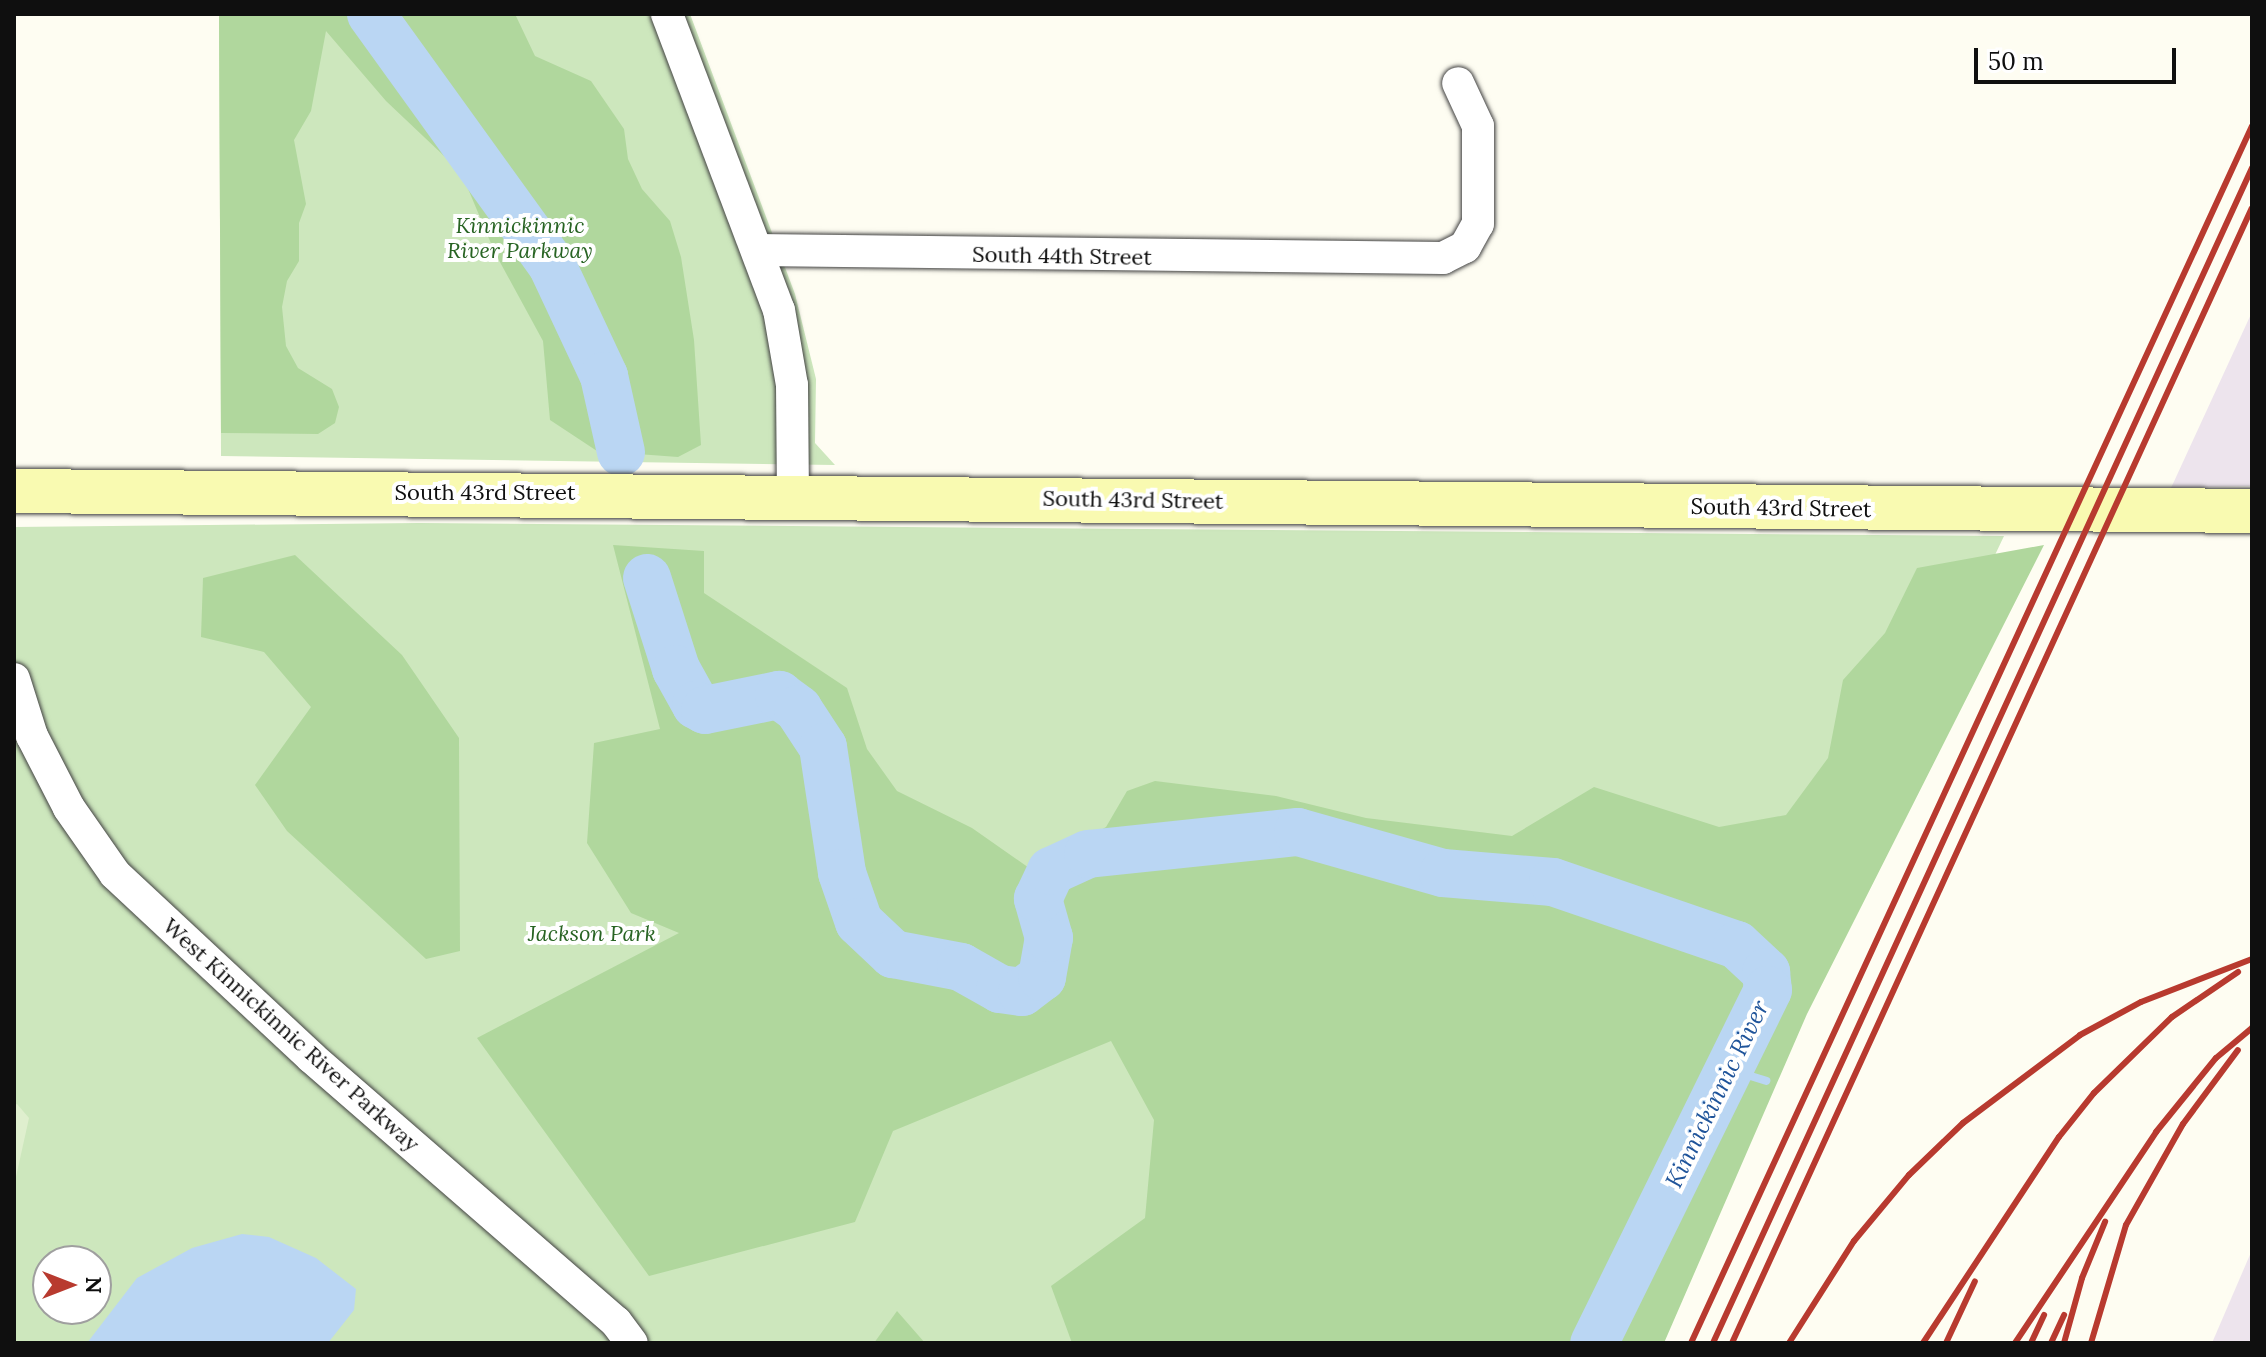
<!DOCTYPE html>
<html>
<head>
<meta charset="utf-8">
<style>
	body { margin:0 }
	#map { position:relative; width:2266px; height:1357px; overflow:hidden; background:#fefdf2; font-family:Lora,serif }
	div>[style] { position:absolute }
	.industrial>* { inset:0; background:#ede4ed }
	.green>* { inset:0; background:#cde7bd }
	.forest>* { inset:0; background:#b0d79d }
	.pitch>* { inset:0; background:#dfefce }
	.water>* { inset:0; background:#bad6f3 }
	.stream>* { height:8px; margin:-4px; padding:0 4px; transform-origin:4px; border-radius:4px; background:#bad6f3 }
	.river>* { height:48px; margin:-24px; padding:0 24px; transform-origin:24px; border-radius:24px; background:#bad6f3 }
	.roads { filter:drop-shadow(0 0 2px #424242) drop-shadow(0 0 2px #424242) }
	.street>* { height:32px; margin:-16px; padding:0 16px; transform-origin:16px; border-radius:16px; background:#fff }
	.secondary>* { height:44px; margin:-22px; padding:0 22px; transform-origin:22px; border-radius:22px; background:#f9fab1 }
	.rail>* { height:6px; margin:-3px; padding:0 3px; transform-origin:3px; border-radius:3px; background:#b83a2f }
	span { translate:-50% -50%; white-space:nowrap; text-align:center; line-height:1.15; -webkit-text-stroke:8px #fff; paint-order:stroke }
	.park-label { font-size:22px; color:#286423; font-style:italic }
	.street-label { font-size:22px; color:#0f0f0f }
	.water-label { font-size:24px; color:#1f549a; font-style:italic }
	.frame { position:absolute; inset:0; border:16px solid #0f0f0f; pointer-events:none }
	.north { position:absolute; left:32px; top:1245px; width:80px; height:80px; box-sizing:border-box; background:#fff; border:2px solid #9f9f9f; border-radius:50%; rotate:90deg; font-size:22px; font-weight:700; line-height:32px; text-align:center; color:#0f0f0f }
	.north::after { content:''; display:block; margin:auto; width:28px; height:36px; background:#b83a2f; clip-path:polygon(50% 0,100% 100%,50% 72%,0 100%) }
	.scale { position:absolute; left:1974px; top:48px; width:202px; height:36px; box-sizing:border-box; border:4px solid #0f0f0f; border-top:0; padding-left:10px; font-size:24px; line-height:28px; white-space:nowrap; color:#0f0f0f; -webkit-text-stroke:6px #fff; paint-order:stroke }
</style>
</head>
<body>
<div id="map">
	<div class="industrial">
		<i style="clip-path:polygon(2252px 312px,2252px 486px,2171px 488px)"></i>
		<i style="clip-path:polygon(2252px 1250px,2252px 1343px,2212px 1343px)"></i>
	</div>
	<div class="green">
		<i style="clip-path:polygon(219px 14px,690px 14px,795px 294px,816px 379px,815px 443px,835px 465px,221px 456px)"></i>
		<i style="clip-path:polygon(evenodd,419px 523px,2004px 536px,1778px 1012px,1632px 1343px,14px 1343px,14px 527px,419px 523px,48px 1261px,96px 1261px,96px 1309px,48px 1309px,48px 1261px)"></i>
	</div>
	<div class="forest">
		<i style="clip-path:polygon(219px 14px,515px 14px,535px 56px,591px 81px,624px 129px,628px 159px,642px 189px,670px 221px,681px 257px,694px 340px,701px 445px,678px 457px,597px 451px,550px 420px,543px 341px,495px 253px,461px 172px,386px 101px,326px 31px,311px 111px,294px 140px,306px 204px,299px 223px,299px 261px,287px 281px,282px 307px,286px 346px,298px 368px,332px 389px,339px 407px,335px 423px,318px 434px,221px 433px)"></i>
		<i style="clip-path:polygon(613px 545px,704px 551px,704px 593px,847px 688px,867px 749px,897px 791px,972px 828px,1032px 870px,1106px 827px,1127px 791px,1155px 781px,1276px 796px,1366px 818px,1512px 836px,1594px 787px,1719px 827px,1786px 815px,1828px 758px,1843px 680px,1885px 633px,1917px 568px,2044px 545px,1807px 1014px,1664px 1343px,1072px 1343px,1051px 1286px,1145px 1218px,1154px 1120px,1111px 1041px,893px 1131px,855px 1222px,649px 1276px,477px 1038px,679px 933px,631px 913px,587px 843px,594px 743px,660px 729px)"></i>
		<i style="clip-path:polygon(295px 555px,402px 655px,459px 738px,460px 951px,426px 959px,287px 831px,255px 785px,311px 707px,264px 652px,201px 637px,203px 578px)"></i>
		<i style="clip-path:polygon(897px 1311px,925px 1343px,874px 1343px)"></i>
	</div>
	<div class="pitch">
		<i style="clip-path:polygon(17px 1104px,29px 1118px,14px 1186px,14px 1105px)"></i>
	</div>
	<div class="water">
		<i style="clip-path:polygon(242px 1234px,269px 1237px,316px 1258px,356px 1289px,354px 1310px,328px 1343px,87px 1343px,137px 1278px,192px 1248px)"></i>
	</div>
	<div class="stream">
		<i style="left:1731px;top:1070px;width:37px;rotate:17deg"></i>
	</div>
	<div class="river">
		<i style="left:371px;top:14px;width:309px;rotate:54.2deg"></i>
		<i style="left:552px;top:265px;width:123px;rotate:64.9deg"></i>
		<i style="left:604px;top:376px;width:78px;rotate:77.4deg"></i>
		<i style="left:647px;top:578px;width:96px;rotate:72.3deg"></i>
		<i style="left:676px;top:669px;width:41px;rotate:60.9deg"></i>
		<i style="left:696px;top:705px;width:10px;rotate:29deg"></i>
		<i style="left:705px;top:710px;width:76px;rotate:-11.5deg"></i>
		<i style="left:779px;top:695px;width:24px;rotate:36deg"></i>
		<i style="left:798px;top:709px;width:45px;rotate:56.7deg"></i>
		<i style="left:823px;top:747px;width:127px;rotate:81.4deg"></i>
		<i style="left:842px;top:873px;width:52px;rotate:70.9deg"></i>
		<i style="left:859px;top:922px;width:47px;rotate:43.3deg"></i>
		<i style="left:893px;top:954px;width:69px;rotate:10.8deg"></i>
		<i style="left:961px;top:967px;width:45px;rotate:29.4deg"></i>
		<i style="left:1000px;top:989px;width:22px;rotate:8deg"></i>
		<i style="left:1022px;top:992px;width:25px;rotate:-37deg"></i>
		<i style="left:1042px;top:977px;width:40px;rotate:-80deg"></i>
		<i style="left:1049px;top:938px;width:41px;rotate:-105.8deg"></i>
		<i style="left:1038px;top:899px;width:31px;rotate:-65deg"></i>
		<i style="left:1051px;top:871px;width:41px;rotate:-24.7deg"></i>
		<i style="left:1088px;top:854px;width:211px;rotate:-6deg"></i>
		<i style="left:1298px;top:832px;width:151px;rotate:15.8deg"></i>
		<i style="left:1443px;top:873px;width:110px;rotate:4.7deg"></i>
		<i style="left:1553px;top:882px;width:194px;rotate:18.9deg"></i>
		<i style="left:1737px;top:945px;width:40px;rotate:43deg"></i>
		<i style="left:1766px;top:972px;width:18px;rotate:84deg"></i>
		<i style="left:1768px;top:990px;width:394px;rotate:116.2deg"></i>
	</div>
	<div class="roads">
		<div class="street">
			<i style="left:667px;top:14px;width:316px;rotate:69.3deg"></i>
			<i style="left:779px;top:310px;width:76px;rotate:80.2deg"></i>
			<i style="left:792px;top:385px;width:111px;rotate:89.5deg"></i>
			<i style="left:757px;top:250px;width:686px;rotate:0.67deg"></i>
			<i style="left:1443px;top:258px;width:25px;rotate:-27deg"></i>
			<i style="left:1465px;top:247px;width:26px;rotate:-61deg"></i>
			<i style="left:1478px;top:224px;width:98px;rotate:-90deg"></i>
			<i style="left:1478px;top:126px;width:47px;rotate:-114.9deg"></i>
			<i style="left:14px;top:679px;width:60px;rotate:72.5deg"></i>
			<i style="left:32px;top:736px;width:81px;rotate:62.8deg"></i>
			<i style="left:69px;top:808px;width:80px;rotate:55.1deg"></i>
			<i style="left:115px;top:874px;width:268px;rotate:43deg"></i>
			<i style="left:311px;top:1057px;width:404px;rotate:41deg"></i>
			<i style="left:616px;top:1322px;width:26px;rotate:53deg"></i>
		</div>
		<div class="secondary">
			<i style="left:14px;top:491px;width:2238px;rotate:0.51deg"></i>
		</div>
	</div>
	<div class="rail">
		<i style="left:1691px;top:1343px;width:1340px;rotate:-65.25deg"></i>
		<i style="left:1713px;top:1343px;width:1293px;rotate:-65.36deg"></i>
		<i style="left:1732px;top:1343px;width:1248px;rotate:-65.39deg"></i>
		<i style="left:1789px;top:1343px;width:121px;rotate:-57.5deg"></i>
		<i style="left:1854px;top:1241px;width:86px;rotate:-50.2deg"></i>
		<i style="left:1909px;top:1175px;width:75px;rotate:-43.9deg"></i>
		<i style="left:1963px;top:1123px;width:146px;rotate:-36.9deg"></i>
		<i style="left:2080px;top:1035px;width:69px;rotate:-28.4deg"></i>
		<i style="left:2141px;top:1002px;width:119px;rotate:-21.2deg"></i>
		<i style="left:1923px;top:1343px;width:247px;rotate:-56.6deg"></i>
		<i style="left:2059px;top:1137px;width:56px;rotate:-51.5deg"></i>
		<i style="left:2094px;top:1093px;width:109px;rotate:-44.3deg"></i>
		<i style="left:2172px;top:1017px;width:80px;rotate:-34.3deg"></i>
		<i style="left:1946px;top:1343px;width:68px;rotate:-64.9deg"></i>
		<i style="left:2015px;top:1343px;width:254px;rotate:-56.2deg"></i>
		<i style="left:2156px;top:1132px;width:95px;rotate:-51deg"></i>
		<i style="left:2216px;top:1058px;width:47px;rotate:-39.8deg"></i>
		<i style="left:2031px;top:1343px;width:31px;rotate:-65deg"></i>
		<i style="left:2051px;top:1343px;width:31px;rotate:-65deg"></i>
		<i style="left:2064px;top:1343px;width:67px;rotate:-74.5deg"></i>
		<i style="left:2082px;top:1278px;width:61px;rotate:-67.7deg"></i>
		<i style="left:2091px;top:1343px;width:123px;rotate:-73.5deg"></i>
		<i style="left:2126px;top:1225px;width:116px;rotate:-60.6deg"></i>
		<i style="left:2183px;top:1124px;width:92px;rotate:-53.4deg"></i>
	</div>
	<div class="park-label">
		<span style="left:520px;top:238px">Kinnickinnic<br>River Parkway</span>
		<span style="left:592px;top:934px">Jackson Park</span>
	</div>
	<div class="street-label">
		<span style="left:1062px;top:256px;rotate:1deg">South 44th Street</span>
		<span style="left:485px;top:493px">South 43rd Street</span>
		<span style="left:1133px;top:500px;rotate:1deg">South 43rd Street</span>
		<span style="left:1781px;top:508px;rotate:1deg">South 43rd Street</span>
		<span style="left:291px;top:1035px;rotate:42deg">West Kinnickinnic River Parkway</span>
	</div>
	<div class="water-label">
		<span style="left:1717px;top:1094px;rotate:-64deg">Kinnickinnic River</span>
	</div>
	<div class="frame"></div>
	<div class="north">N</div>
	<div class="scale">50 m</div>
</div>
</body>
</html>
